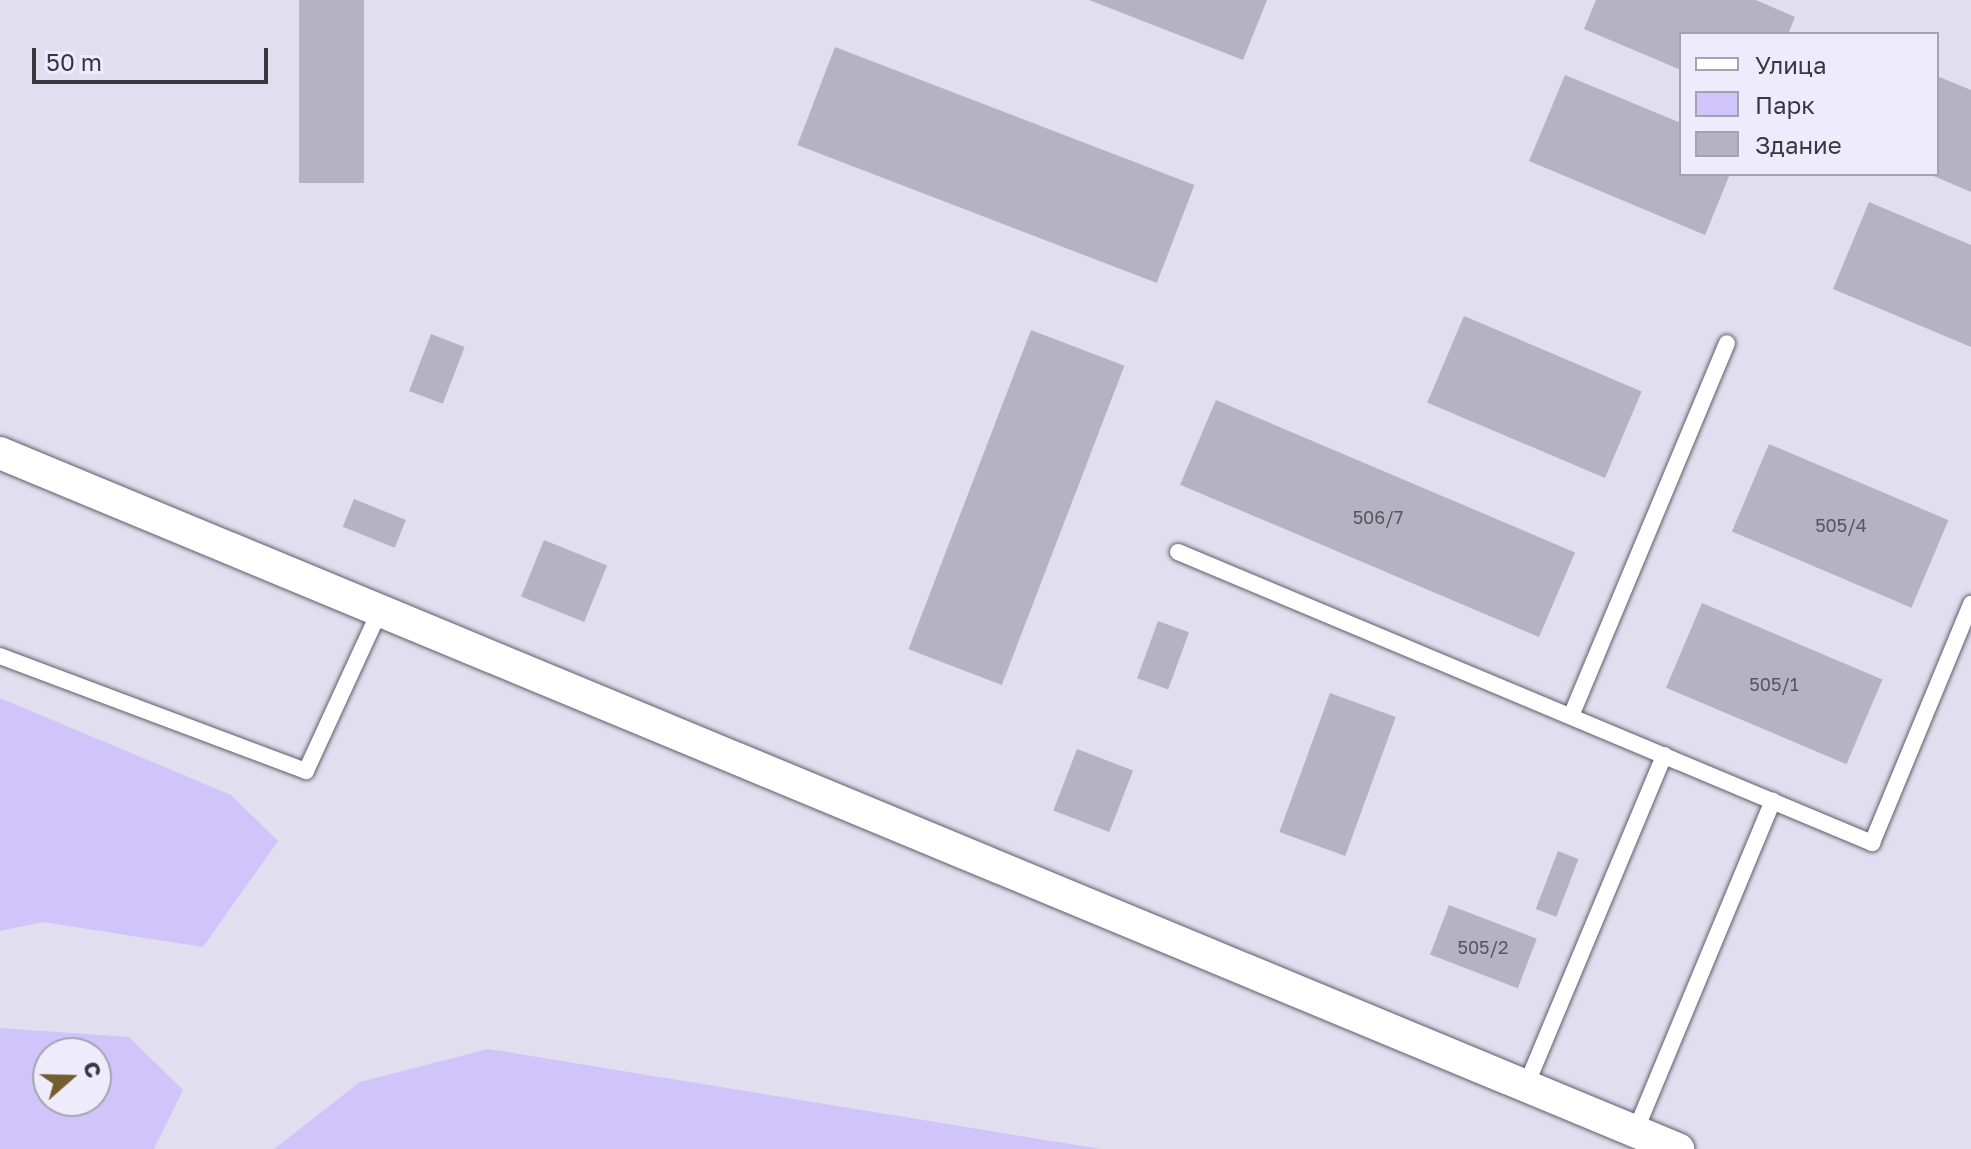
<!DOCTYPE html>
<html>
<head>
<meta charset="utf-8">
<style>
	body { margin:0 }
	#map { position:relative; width:1971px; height:1149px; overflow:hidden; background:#e1deef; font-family:"Golos Text",sans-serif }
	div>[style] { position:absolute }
	.green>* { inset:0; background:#cfc5fb }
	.building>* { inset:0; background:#b5b2c2; transform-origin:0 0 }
	.roads { filter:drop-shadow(0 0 2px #5f5d6b) drop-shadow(0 0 2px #5f5d6b) }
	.service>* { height:16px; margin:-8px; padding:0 8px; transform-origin:8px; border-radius:8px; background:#fff }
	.minor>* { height:32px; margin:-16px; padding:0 16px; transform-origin:16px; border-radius:16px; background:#fff }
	span { translate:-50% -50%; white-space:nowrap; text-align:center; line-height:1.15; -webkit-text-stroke:7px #eeebfc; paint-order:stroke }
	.number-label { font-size:18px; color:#595660 }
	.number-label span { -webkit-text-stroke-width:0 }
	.legend { position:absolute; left:1679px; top:32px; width:260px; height:144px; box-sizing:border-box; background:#eeebfc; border:2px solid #a6a3b0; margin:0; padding:10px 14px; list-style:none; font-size:24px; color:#3a383f }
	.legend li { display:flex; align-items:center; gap:16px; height:40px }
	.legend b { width:40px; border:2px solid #a6a3b0 }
	.north { position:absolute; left:32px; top:1037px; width:80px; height:80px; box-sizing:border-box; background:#eeebfc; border:2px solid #a6a3b0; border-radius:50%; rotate:70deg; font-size:22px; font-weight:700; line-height:32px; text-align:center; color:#3a383f }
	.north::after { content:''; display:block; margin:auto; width:28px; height:36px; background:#755e2e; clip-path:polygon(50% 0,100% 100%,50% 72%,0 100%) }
	.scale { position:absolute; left:32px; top:48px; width:236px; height:36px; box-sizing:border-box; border:4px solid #3a383f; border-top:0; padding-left:10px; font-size:24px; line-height:28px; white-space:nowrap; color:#3a383f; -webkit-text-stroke:6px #eeebfc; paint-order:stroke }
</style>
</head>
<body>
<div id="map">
	<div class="green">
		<i style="clip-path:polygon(0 698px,231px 795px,278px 841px,203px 947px,43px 922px,0 931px)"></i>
		<i style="clip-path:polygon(evenodd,0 1028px,129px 1037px,183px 1090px,154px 1149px,0 1149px,0 1028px,96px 1053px,96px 1101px,48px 1101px,48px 1053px,96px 1053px)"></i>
		<i style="clip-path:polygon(488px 1049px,1101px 1149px,274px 1149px,360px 1082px)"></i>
	</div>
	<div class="building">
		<i style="left:299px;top:0;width:65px;height:183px"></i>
		<i style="clip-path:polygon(1089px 0,1267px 0,1243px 60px)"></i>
		<i style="clip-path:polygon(1596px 0,1756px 0,1795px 17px,1788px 34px,1681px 34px,1681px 70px,1584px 29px)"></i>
		<i style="left:835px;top:47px;width:385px;height:105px;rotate:21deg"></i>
		<i style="clip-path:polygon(1565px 75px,1681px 123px,1681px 174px,1730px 174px,1705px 235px,1529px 161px)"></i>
		<i style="clip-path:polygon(1937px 76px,1971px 90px,1971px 192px,1929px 174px,1937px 174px)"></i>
		<i style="clip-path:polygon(1869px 202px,1971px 245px,1971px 347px,1833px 289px)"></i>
		<i style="left:1464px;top:316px;width:193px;height:94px;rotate:23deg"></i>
		<i style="left:1031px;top:330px;width:100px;height:342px;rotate:21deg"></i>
		<i style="left:431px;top:334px;width:36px;height:61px;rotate:21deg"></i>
		<i style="left:1216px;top:400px;width:390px;height:92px;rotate:23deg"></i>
		<i style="left:1769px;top:444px;width:195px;height:95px;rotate:23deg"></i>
		<i style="left:354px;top:499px;width:56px;height:30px;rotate:22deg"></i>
		<i style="left:544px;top:540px;width:68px;height:61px;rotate:22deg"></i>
		<i style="left:1702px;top:603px;width:196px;height:92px;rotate:23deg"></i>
		<i style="left:1158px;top:621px;width:33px;height:61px;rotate:20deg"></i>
		<i style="left:1330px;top:693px;width:70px;height:148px;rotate:20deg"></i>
		<i style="left:1077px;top:749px;width:60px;height:66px;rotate:21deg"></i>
		<i style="left:1558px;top:851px;width:22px;height:62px;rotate:21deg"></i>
		<i style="left:1449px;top:905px;width:94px;height:53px;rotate:21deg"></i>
	</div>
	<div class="roads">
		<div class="service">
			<i style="left:1178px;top:552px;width:753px;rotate:22.75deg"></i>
			<i style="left:1872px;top:843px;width:259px;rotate:-67.5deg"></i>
			<i style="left:0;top:656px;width:327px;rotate:20.6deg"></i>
			<i style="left:306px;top:771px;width:175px;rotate:-65.3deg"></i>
			<i style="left:1571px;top:716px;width:404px;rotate:-67.3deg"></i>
			<i style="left:1525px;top:1088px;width:361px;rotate:-67.3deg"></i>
			<i style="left:1635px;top:1132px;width:359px;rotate:-67.4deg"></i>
		</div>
		<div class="minor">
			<i style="left:0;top:453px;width:1817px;rotate:22.53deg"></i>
		</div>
	</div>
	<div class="number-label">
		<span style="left:1378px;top:517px">506/7</span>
		<span style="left:1841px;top:525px">505/4</span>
		<span style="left:1774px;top:684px">505/1</span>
		<span style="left:1483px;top:947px">505/2</span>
	</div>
	<ul class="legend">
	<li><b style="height:10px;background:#fff"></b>Улица</li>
	<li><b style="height:22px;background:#cfc5fb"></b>Парк</li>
	<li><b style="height:22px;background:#b5b2c2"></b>Здание</li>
	</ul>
	<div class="north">С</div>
	<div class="scale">50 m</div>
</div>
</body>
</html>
